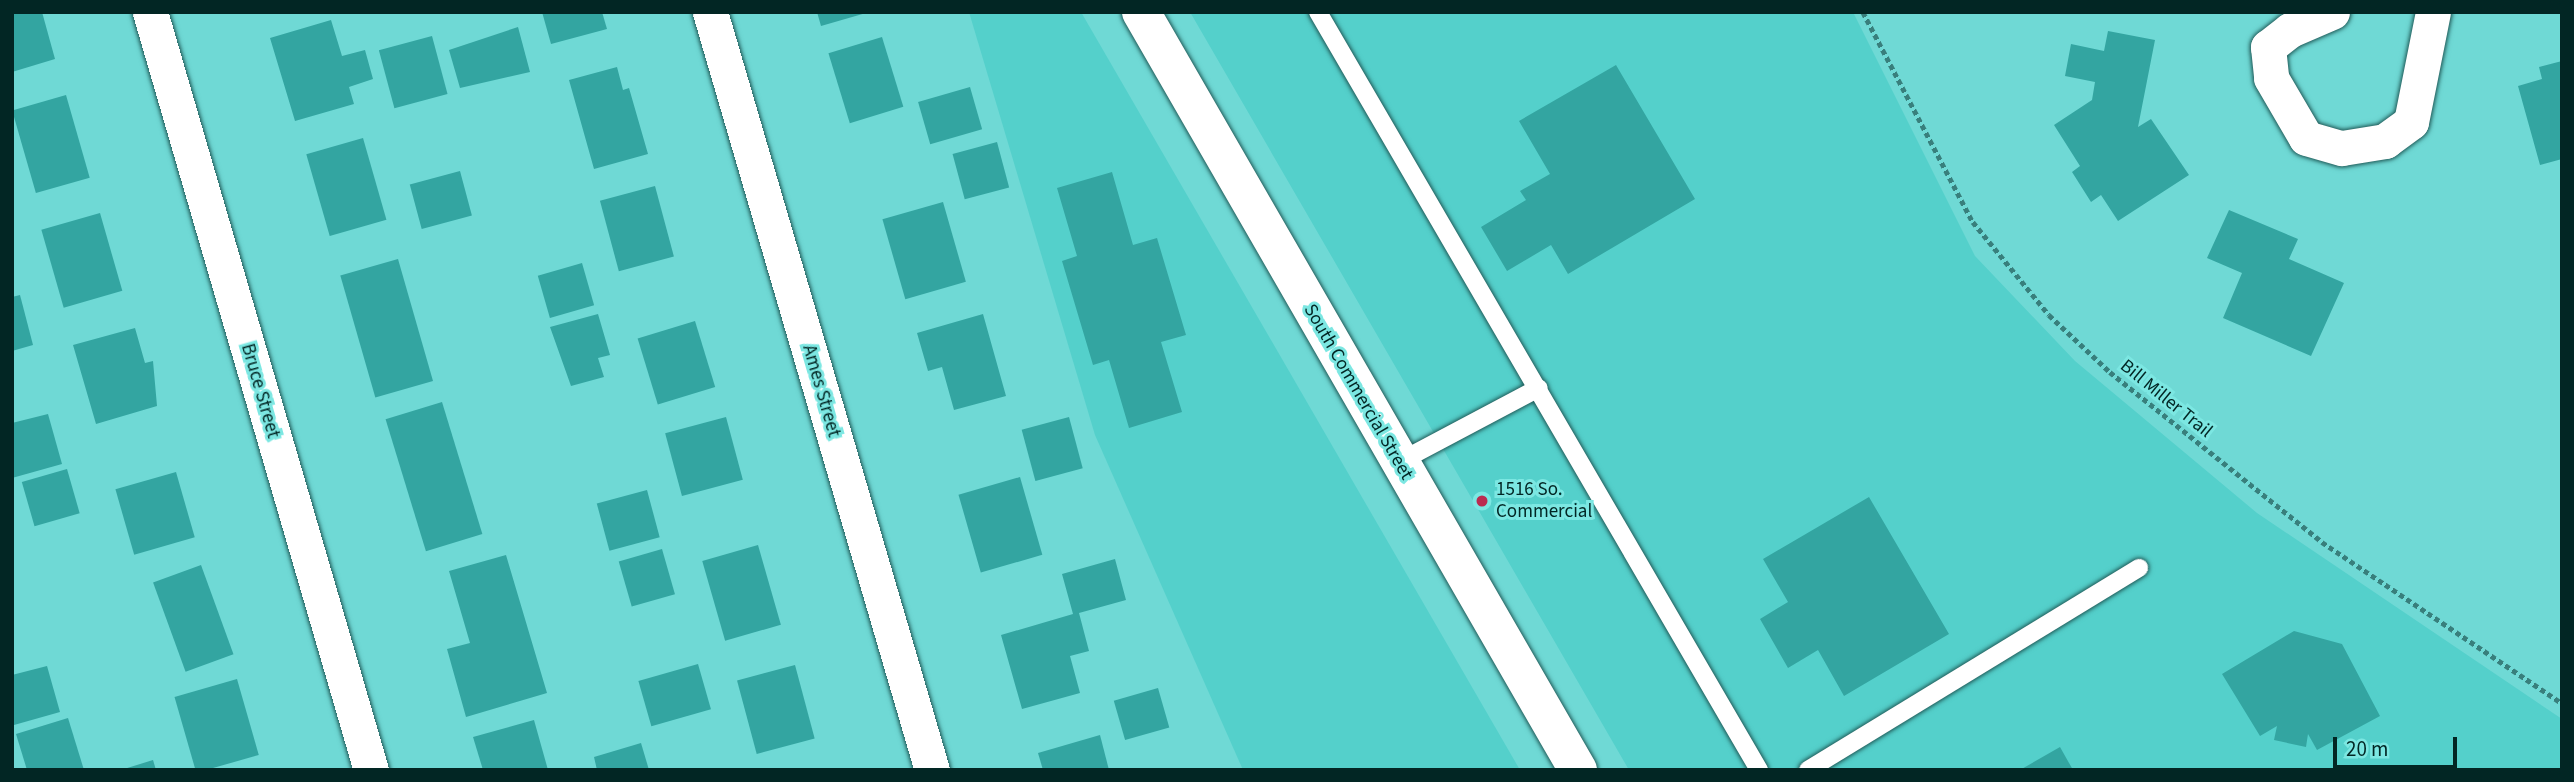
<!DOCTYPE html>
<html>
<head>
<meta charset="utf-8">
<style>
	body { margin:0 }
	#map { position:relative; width:2574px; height:782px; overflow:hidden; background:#6fd9d5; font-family:"Source Sans 3",sans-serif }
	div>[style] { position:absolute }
	.built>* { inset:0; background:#54d0cb }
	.building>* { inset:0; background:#33a5a1; transform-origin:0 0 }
	.path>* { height:4.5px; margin-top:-2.25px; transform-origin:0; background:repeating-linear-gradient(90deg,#387f7c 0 5px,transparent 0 8.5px) }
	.roads { filter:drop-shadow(0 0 2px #215b59) drop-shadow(0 0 2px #215b59) }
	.service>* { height:18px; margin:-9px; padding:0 9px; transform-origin:9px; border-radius:9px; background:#fff }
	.minor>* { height:35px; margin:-17.5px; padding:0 17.5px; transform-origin:17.5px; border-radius:17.5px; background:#fff }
	.secondary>* { height:38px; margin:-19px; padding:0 19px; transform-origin:19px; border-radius:19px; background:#fff }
	.dots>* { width:19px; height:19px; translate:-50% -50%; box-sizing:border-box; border:4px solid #7ce7e2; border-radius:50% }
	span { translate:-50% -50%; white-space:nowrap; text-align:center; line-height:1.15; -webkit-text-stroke:6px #7ce7e2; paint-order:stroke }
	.street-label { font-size:19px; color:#022624 }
	.poi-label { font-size:19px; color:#022624 }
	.left { translate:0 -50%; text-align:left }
	.frame { position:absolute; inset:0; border:14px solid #022624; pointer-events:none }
	.scale { position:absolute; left:2333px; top:737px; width:124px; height:32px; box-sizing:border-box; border:4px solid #022624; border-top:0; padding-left:9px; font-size:21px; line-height:24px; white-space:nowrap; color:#022624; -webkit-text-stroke:5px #7ce7e2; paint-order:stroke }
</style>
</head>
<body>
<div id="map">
	<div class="built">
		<i style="clip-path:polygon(969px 12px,1081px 12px,1520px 770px,1243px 770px,1095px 435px)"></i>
		<i style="clip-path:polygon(1190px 12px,1853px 12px,1975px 256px,2075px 361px,2257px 513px,2562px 719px,2562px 770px,1629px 770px)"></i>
	</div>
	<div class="building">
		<i style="clip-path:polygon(12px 12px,42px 12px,55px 59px,12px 72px)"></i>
		<i style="clip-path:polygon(542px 12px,602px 12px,607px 29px,551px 44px)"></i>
		<i style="clip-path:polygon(817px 12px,866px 12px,866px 13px,821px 26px)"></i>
		<i style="clip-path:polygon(331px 20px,342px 56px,365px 50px,373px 79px,349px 87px,354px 104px,295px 121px,270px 38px)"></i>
		<i style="clip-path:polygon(518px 27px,530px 72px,460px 88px,449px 50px)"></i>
		<i style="clip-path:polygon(2108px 31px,2155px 40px,2138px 127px,2151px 119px,2189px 175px,2118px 221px,2101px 195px,2091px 202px,2072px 172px,2080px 166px,2054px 125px,2092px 100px,2095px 82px,2065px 76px,2071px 44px,2104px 51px)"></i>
		<i style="left:432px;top:36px;width:60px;height:55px;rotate:75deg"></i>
		<i style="left:882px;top:37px;width:73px;height:56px;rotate:73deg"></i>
		<i style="clip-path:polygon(2562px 61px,2562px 159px,2540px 165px,2518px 86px,2542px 79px,2539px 67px)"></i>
		<i style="clip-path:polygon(1616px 65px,1695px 199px,1568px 274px,1551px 245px,1507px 271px,1481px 227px,1526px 200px,1520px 191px,1550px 174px,1519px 121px)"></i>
		<i style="clip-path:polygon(617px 67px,623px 90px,629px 88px,648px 154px,594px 169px,569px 80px)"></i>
		<i style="left:970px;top:87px;width:44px;height:54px;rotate:74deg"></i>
		<i style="left:66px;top:95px;width:86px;height:56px;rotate:74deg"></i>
		<i style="left:363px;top:138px;width:85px;height:59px;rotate:74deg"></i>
		<i style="left:997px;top:142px;width:47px;height:46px;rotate:75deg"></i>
		<i style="left:460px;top:171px;width:46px;height:52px;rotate:75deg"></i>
		<i style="clip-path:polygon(1112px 172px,1133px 245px,1157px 238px,1186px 335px,1161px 342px,1182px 412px,1129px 428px,1109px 360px,1093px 365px,1062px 261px,1077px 256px,1057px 188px)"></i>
		<i style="left:655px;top:186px;width:73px;height:57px;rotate:75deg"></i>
		<i style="left:943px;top:202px;width:83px;height:63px;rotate:74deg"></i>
		<i style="clip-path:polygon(2229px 210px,2298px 239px,2289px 259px,2344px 283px,2311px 356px,2223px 318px,2242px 273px,2207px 258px)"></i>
		<i style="left:100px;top:213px;width:81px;height:61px;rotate:74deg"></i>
		<i style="left:398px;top:259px;width:127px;height:60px;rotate:74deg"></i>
		<i style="left:582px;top:263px;width:44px;height:46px;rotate:74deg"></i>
		<i style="clip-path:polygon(20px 295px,33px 345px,12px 351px,12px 297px)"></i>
		<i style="clip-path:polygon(598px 314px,610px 355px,598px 358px,604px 377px,571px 386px,550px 327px)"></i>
		<i style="clip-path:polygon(983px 314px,1006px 396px,954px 410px,942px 367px,928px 371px,917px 333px)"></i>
		<i style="left:695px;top:321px;width:69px;height:60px;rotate:73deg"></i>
		<i style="clip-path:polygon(135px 328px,145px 363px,153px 361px,157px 406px,96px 424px,73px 345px)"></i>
		<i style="left:442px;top:402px;width:138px;height:59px;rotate:73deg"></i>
		<i style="clip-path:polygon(48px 414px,62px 464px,12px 478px,12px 423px)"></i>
		<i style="left:726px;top:417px;width:65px;height:63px;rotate:75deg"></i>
		<i style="left:1069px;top:417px;width:53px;height:49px;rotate:75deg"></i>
		<i style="left:67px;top:469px;width:46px;height:47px;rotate:74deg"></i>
		<i style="left:176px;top:472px;width:68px;height:63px;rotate:74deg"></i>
		<i style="left:1020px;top:477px;width:81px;height:64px;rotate:74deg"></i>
		<i style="left:647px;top:490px;width:49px;height:52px;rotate:75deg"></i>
		<i style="clip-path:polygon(1869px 497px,1949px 634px,1844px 696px,1818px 650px,1788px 668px,1760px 619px,1788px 602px,1763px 559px)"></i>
		<i style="left:758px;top:545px;width:83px;height:58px;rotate:74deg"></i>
		<i style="left:662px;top:549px;width:47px;height:45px;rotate:74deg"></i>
		<i style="clip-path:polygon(506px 555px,547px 693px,466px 717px,447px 649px,470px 643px,449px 571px)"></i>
		<i style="clip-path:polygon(1115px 559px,1126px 600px,1079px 613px,1089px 651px,1070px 656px,1080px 693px,1022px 709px,1001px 635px,1073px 614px,1062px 574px)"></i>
		<i style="left:201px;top:565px;width:95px;height:51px;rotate:70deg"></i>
		<i style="clip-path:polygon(2294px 631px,2342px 644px,2380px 716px,2317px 750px,2308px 734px,2306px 747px,2274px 740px,2277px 726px,2260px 736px,2222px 674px)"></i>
		<i style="left:698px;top:664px;width:47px;height:62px;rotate:74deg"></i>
		<i style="left:795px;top:665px;width:76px;height:60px;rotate:75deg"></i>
		<i style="clip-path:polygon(47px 666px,60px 712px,14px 725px,12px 675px)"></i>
		<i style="left:237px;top:679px;width:79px;height:65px;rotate:74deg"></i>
		<i style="left:1158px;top:688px;width:41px;height:46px;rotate:74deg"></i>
		<i style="clip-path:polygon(68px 718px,84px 770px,27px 770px,16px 734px)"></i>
		<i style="clip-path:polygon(534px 720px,548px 770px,483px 770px,473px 737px)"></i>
		<i style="clip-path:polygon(1100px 735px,1109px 770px,1043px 770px,1038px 753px)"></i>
		<i style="clip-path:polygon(641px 743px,649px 770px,597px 770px,594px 757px)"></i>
		<i style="clip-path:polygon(2060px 747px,2073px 770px,2020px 770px)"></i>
		<i style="clip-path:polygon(153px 760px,156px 770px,124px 770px,124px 769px)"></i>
	</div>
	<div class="path">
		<i style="left:1863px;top:12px;width:237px;rotate:62.4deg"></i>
		<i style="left:1973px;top:222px;width:120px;rotate:50.7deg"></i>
		<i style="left:2049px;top:315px;width:83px;rotate:43.1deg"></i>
		<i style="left:2110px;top:372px;width:272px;rotate:38.7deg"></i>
		<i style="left:2322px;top:542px;width:289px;rotate:33.9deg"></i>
	</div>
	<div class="roads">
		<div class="service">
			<i style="left:1318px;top:12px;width:877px;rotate:59.81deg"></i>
			<i style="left:1399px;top:462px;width:158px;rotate:-27.9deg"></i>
			<i style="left:1808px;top:770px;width:388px;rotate:-31.4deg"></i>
		</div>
		<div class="minor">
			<i style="left:150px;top:12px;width:790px;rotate:73.75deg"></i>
			<i style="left:710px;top:12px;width:790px;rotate:73.68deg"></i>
			<i style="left:2332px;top:12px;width:46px;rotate:156.8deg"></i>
			<i style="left:2290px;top:30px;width:28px;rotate:142deg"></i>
			<i style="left:2268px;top:47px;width:31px;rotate:84deg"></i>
			<i style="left:2271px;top:78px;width:69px;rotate:59.7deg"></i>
			<i style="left:2306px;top:138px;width:37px;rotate:16deg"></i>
			<i style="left:2342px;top:148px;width:44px;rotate:-9.2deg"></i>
			<i style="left:2385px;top:141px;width:32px;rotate:-36deg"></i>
			<i style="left:2411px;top:122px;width:112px;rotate:-78.7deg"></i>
		</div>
		<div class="secondary">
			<i style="left:1141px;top:12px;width:875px;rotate:60.04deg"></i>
		</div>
	</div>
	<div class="dots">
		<i style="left:1482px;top:501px;background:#bb2b50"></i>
	</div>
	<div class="street-label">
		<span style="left:260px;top:391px;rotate:74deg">Bruce Street</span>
		<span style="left:821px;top:391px;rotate:74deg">Ames Street</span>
		<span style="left:1358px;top:392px;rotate:60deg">South Commercial Street</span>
		<span style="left:2166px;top:399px;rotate:39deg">Bill Miller Trail</span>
	</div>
	<div class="poi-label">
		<span class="left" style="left:1496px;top:501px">1516 So.<br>Commercial</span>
	</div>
	<div class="frame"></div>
	<div class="scale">20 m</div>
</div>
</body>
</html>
